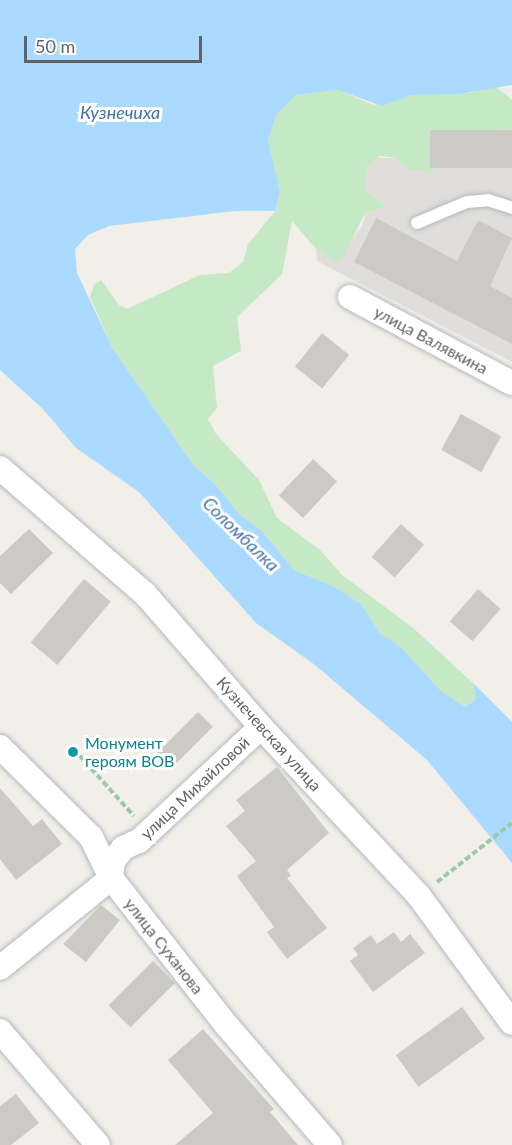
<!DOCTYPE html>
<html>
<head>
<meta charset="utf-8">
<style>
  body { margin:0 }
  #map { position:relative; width:512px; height:1145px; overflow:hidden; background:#f1efe8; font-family:Lato,sans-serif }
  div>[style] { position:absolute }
  .industrial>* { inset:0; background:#e0deda }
  .green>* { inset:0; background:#c5e8c5 }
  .water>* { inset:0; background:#aadaff }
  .building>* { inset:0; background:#cccac5; transform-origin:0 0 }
  .path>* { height:4px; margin-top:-2px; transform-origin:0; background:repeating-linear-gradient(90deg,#9cc7a9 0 6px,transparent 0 9px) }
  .roads { filter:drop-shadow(0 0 2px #b5b8bc) drop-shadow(0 0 2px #b5b8bc) }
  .service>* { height:12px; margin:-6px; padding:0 6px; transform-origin:6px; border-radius:6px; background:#fff }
  .minor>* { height:24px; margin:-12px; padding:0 12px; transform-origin:12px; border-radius:12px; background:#fff }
  .dots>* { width:16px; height:16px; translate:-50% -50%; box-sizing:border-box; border:3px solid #fff; border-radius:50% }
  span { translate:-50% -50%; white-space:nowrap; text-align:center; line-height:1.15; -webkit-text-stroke:6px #fff; paint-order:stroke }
  .street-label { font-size:16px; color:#5f6368 }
  .culture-label { font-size:16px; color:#0d838f }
  .left { translate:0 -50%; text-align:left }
  .water-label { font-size:18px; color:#4174aa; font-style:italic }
  .scale { position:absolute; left:24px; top:36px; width:178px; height:27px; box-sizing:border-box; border:3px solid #5f6368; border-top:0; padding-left:8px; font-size:18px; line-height:21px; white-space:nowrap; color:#5f6368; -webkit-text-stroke:4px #fff; paint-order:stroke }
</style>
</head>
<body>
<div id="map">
  <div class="industrial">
    <div style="clip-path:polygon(512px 129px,512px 362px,317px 261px,316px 249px,335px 261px,362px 226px,366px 212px,383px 208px,381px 201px,366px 192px,367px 164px,373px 158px,396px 158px,433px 174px,431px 134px)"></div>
  </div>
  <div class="green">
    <div style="clip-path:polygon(495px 86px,512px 100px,512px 129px,431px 134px,433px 175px,419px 169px,412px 171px,396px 158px,380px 156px,367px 164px,366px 192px,381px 201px,384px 208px,366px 212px,342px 258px,335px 261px,316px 249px,292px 221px,282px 274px,237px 317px,241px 351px,213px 366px,217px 408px,208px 419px,216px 434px,259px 480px,277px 518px,320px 550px,342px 575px,412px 627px,473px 683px,476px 699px,463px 707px,440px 690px,402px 648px,380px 633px,361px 604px,333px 586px,294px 570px,262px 531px,239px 514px,216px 485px,194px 466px,113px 349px,90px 297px,94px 285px,101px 280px,119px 305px,127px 309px,200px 275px,229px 273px,243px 262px,248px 244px,275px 211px,280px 191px,268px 140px,277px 114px,296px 95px,338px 90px,374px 105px,411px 95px,470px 93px)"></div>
  </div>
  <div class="water">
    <div style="clip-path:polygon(0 0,512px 0,512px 85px,460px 94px,411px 95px,382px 106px,338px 90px,296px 95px,277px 114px,268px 140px,280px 191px,275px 211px,235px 211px,109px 226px,88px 235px,75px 249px,77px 273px,113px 349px,194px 466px,216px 485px,239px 514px,262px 531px,294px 570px,333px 586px,361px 604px,380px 633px,402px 648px,440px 690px,464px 707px,476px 699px,473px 683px,512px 722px,512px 863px,427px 760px,315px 665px,256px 623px,139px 492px,76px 448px,44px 410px,0 370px)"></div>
  </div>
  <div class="building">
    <div style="left:512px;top:130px;width:38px;height:82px;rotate:90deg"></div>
    <div style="clip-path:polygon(376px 218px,457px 261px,478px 220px,512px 238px,490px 286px,512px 298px,512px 344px,354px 262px)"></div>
    <div style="left:322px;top:333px;width:35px;height:43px;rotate:39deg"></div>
    <div style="left:461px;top:414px;width:46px;height:41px;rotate:29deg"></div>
    <div style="left:313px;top:459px;width:33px;height:50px;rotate:43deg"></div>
    <div style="left:401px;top:524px;width:31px;height:44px;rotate:42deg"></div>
    <div style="clip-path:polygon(29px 529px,53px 553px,11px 594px,0 583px,0 556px)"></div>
    <div style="left:84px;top:579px;width:35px;height:83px;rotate:40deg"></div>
    <div style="left:478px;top:589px;width:30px;height:43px;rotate:41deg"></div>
    <div style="left:198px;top:712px;width:21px;height:59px;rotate:45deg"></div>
    <div style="clip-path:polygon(277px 767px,329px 833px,287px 870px,291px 876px,287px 878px,327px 928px,287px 959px,267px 932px,274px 927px,237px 876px,256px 861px,226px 826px,245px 811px,236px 800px)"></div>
    <div style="clip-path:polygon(0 788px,33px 826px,42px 819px,62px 844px,16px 880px,0 859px)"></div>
    <div style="clip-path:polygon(101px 905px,120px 920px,86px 962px,63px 944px)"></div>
    <div style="clip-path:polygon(394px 932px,401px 942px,410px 934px,425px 953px,373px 992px,350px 961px,358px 955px,353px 948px,371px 935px,377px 944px)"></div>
    <div style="left:153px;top:961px;width:31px;height:63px;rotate:45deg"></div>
    <div style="left:462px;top:1007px;width:39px;height:82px;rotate:54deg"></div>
    <div style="clip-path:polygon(203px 1029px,274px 1109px,270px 1112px,298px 1145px,175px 1145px,213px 1113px,168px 1060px)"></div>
    <div style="clip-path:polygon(16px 1094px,39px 1123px,11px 1145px,0 1145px,0 1106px)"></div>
  </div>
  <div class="path">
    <div style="left:79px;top:755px;width:82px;rotate:48deg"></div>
    <div style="left:437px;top:882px;width:95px;rotate:-38.2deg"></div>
  </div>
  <div class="roads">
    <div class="service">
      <div style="left:417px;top:223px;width:54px;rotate:-22.8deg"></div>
      <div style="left:467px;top:202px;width:21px;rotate:-5deg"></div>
      <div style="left:488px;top:200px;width:25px;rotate:18deg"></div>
    </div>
    <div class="minor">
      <div style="left:350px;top:297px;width:183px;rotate:28deg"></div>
      <div style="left:0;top:468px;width:192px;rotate:41deg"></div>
      <div style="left:145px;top:594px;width:176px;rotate:48.9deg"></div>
      <div style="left:261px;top:727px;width:231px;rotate:46.9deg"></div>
      <div style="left:419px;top:896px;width:157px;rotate:53.8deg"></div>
      <div style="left:0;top:747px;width:128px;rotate:44.7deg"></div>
      <div style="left:91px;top:837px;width:46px;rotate:64deg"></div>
      <div style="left:111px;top:878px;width:189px;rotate:51.9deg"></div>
      <div style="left:228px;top:1027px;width:156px;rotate:49.2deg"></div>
      <div style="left:0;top:968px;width:143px;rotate:-39deg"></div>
      <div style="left:111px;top:878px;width:17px;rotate:-83deg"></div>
      <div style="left:113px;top:861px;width:16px;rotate:-52deg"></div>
      <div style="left:123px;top:848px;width:17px;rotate:-24deg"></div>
      <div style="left:139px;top:841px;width:167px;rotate:-43.1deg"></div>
      <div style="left:0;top:1031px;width:150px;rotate:49.3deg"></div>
    </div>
  </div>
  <div class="dots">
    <div style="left:73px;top:752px;background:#0f9aa8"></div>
  </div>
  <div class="street-label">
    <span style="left:431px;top:340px;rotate:28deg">улица Валявкина</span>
    <span style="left:269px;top:734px;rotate:48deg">Кузнечевская улица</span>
    <span style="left:195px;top:788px;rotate:-43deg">улица Михайловой</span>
    <span style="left:164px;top:946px;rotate:52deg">улица Суханова</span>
  </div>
  <div class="culture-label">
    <span class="left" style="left:85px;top:752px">Монумент<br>героям ВОВ</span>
  </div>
  <div class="water-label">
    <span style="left:120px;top:112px">Кузнечиха</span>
    <span style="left:241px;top:534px;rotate:44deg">Соломбалка</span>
  </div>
  <div class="scale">50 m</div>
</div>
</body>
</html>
